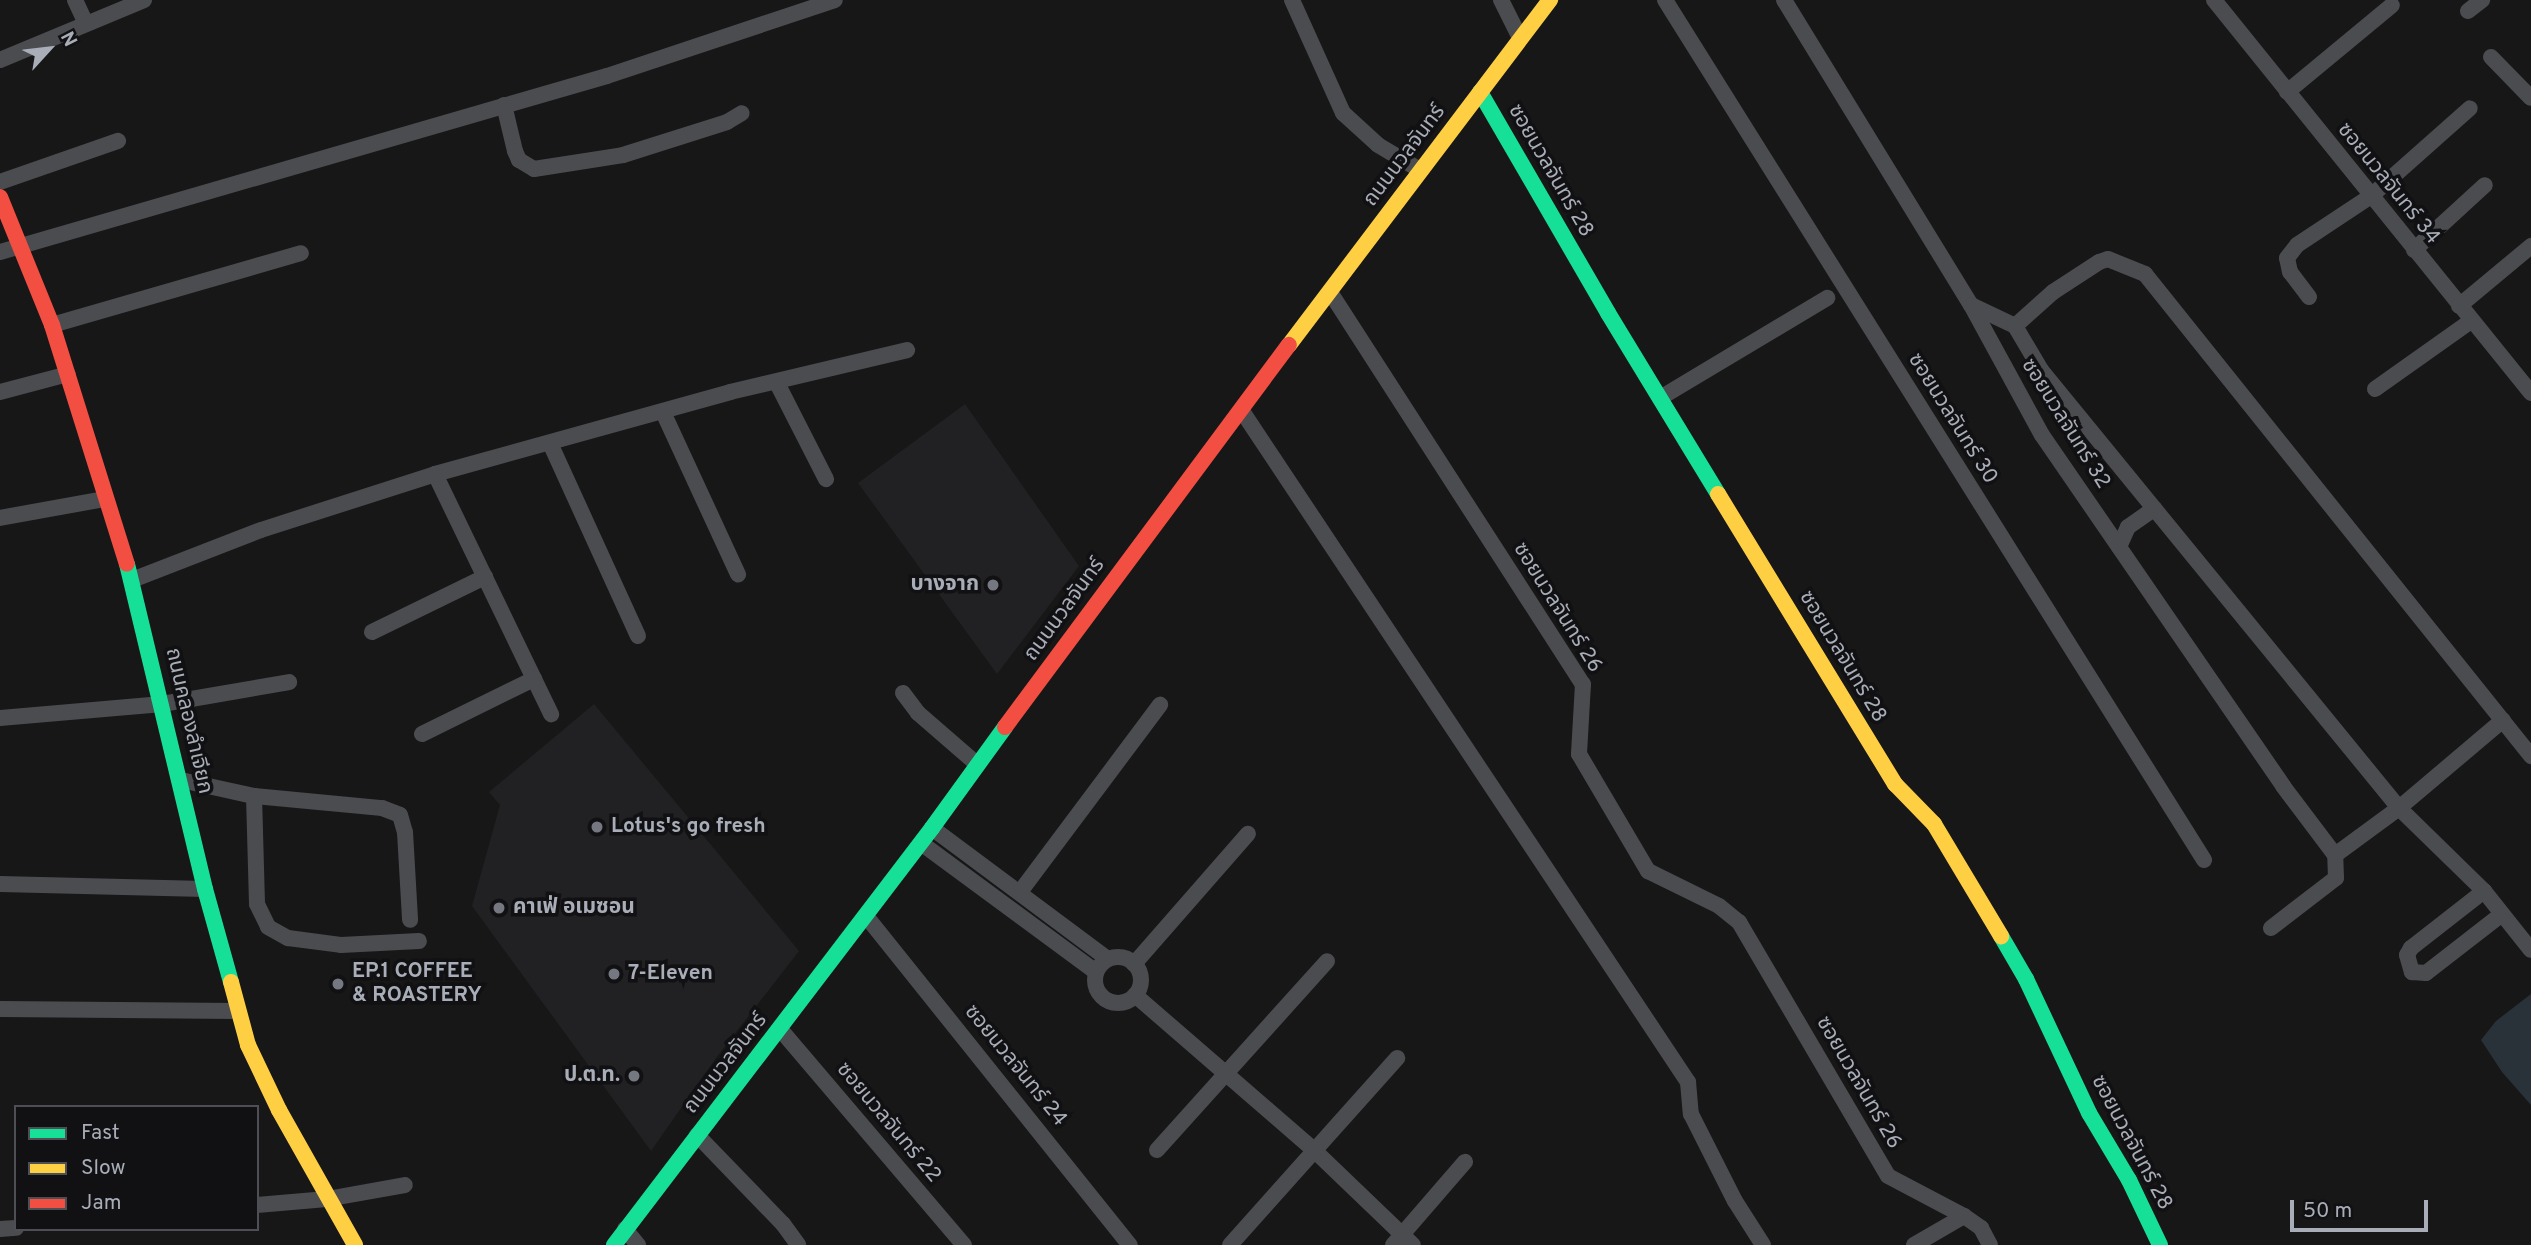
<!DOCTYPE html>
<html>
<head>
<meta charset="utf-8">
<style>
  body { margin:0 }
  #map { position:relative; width:2531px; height:1245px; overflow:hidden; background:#171717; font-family:Overpass,"Noto Sans Thai",sans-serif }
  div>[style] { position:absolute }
  .built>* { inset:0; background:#212123 }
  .water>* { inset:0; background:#2a3239 }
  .street>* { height:16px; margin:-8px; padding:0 8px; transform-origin:8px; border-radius:8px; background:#4b4c50 }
  .street>.ring { margin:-8px; padding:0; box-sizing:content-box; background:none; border:16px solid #4b4c50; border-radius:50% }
  .fast>* { height:16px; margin:-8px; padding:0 8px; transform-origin:8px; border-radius:8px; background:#16e098 }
  .slow>* { height:16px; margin:-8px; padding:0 8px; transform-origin:8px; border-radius:8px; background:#ffcf43 }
  .jam>* { height:16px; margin:-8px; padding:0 8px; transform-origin:8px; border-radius:8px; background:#f24e42 }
  .dots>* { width:19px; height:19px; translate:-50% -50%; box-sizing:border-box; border:4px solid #111113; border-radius:50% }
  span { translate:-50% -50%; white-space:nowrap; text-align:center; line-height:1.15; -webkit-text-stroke:7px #111113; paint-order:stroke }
  .street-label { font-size:21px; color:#a8adb8 }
  .poi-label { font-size:21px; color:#a8adb8; font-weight:700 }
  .right { translate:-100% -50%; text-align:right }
  .left { translate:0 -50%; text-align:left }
  .legend { position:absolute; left:14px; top:1105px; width:245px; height:126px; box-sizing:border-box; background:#111113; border:2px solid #4d4f55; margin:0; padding:9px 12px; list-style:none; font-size:21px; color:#a8adb8 }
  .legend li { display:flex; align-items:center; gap:14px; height:35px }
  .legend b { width:35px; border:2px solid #4d4f55 }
  .north { position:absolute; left:14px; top:14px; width:70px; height:70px; -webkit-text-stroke:5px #111113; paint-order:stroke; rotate:63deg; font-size:19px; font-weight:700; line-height:28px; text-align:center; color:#a8adb8 }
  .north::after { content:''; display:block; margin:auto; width:24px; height:32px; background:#a8adb8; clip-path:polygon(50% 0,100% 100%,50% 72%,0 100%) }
  .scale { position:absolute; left:2290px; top:1200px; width:138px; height:32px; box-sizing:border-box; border:4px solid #a8adb8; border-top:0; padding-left:9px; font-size:21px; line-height:24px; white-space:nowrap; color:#a8adb8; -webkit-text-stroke:5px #111113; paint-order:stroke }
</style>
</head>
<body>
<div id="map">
  <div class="built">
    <div style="clip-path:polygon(965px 404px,1079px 566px,997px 674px,858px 483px)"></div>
    <div style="clip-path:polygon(594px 704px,799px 951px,716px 1058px,651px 1151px,472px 906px,500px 805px,489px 792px)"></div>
  </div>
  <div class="water">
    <div style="clip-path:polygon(2531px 994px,2531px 1105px,2502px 1072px,2481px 1040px,2496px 1021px)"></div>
  </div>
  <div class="street">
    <div style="left:75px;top:0;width:26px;rotate:65deg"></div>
    <div style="left:1292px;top:0;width:124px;rotate:65.7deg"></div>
    <div style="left:1343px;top:113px;width:47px;rotate:42.4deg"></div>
    <div style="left:1378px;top:145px;width:49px;rotate:30.8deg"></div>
    <div style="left:1501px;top:0;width:42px;rotate:63.4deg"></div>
    <div style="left:1665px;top:0;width:1015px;rotate:57.92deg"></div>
    <div style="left:1784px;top:0;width:358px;rotate:58.5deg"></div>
    <div style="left:1971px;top:305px;width:148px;rotate:61.4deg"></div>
    <div style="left:2042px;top:435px;width:426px;rotate:55.5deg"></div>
    <div style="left:2283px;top:786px;width:86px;rotate:53deg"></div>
    <div style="left:2214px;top:0;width:505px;rotate:51.11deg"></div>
    <div style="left:2468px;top:11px;width:18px;rotate:-38deg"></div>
    <div style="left:2491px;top:57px;width:57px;rotate:45.7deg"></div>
    <div style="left:0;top:60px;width:156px;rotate:-22.6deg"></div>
    <div style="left:2287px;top:92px;width:136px;rotate:-39.6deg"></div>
    <div style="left:504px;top:105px;width:47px;rotate:76.6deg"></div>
    <div style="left:515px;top:151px;width:10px;rotate:66deg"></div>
    <div style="left:519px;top:160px;width:17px;rotate:31deg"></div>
    <div style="left:534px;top:169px;width:90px;rotate:-8.9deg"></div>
    <div style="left:623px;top:155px;width:109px;rotate:-17.6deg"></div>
    <div style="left:727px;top:122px;width:17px;rotate:-31deg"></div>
    <div style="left:0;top:182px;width:125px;rotate:-19.2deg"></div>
    <div style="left:2414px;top:250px;width:96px;rotate:-42.5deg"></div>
    <div style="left:0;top:252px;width:632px;rotate:-16.17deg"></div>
    <div style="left:607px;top:76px;width:240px;rotate:-18.4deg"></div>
    <div style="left:1330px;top:292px;width:467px;rotate:57.2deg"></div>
    <div style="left:1583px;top:684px;width:70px;rotate:93.3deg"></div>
    <div style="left:1579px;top:754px;width:136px;rotate:59.5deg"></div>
    <div style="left:1648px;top:871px;width:79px;rotate:26.2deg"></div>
    <div style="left:1719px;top:906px;width:26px;rotate:39deg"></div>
    <div style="left:1739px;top:922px;width:294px;rotate:59.6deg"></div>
    <div style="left:1888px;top:1176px;width:86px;rotate:27.8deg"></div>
    <div style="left:1964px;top:1216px;width:21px;rotate:35deg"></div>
    <div style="left:1981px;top:1228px;width:19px;rotate:62deg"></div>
    <div style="left:2309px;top:297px;width:31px;rotate:-127deg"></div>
    <div style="left:2290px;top:272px;width:14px;rotate:-102deg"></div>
    <div style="left:2287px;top:258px;width:16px;rotate:-52deg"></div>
    <div style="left:2297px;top:245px;width:89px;rotate:-33.5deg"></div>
    <div style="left:2371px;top:196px;width:132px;rotate:-41.6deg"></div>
    <div style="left:1971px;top:305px;width:49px;rotate:25.5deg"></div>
    <div style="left:2015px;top:326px;width:51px;rotate:-41.8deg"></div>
    <div style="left:2053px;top:292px;width:55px;rotate:-33.1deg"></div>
    <div style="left:2099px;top:262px;width:9px;rotate:-18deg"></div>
    <div style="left:2108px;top:259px;width:40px;rotate:22deg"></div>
    <div style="left:2145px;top:274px;width:618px;rotate:51.31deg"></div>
    <div style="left:2459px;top:306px;width:94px;rotate:-39.8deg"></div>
    <div style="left:52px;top:325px;width:259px;rotate:-16.1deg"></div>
    <div style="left:2015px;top:326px;width:51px;rotate:59.4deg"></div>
    <div style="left:2041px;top:370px;width:566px;rotate:50.74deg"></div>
    <div style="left:2399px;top:808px;width:119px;rotate:44.3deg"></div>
    <div style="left:2484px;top:891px;width:75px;rotate:51.5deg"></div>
    <div style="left:777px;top:383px;width:108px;rotate:63deg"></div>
    <div style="left:2375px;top:389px;width:118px;rotate:-35.3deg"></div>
    <div style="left:0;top:392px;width:70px;rotate:-14.8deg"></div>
    <div style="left:1660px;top:398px;width:195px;rotate:-30.9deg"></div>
    <div style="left:1242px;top:411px;width:806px;rotate:56.39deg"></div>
    <div style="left:1688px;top:1082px;width:32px;rotate:85deg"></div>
    <div style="left:1691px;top:1114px;width:97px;rotate:63.2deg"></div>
    <div style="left:1735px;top:1201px;width:52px;rotate:57.5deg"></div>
    <div style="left:663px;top:412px;width:179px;rotate:65.2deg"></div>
    <div style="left:550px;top:443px;width:212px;rotate:65.5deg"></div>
    <div style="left:435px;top:474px;width:267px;rotate:64.2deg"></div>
    <div style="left:0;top:518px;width:107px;rotate:-10.3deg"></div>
    <div style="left:2119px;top:547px;width:22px;rotate:-66deg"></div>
    <div style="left:2128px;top:527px;width:32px;rotate:-35deg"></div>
    <div style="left:132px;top:580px;width:138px;rotate:-21.2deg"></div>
    <div style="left:261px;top:530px;width:183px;rotate:-17.8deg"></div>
    <div style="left:435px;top:474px;width:306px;rotate:-15.5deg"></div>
    <div style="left:730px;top:392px;width:182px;rotate:-13.3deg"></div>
    <div style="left:372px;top:632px;width:126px;rotate:-26deg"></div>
    <div style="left:903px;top:693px;width:25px;rotate:53deg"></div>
    <div style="left:918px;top:713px;width:79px;rotate:40.9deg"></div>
    <div style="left:0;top:718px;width:163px;rotate:-4.9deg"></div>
    <div style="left:162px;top:704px;width:129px;rotate:-9.8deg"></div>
    <div style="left:422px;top:734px;width:125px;rotate:-26.2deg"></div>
    <div style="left:181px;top:780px;width:75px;rotate:12.4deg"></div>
    <div style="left:254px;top:796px;width:108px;rotate:88.4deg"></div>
    <div style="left:257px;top:904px;width:25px;rotate:64deg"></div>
    <div style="left:268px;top:927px;width:23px;rotate:29deg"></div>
    <div style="left:288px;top:938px;width:53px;rotate:7.5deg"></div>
    <div style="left:341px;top:945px;width:78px;rotate:-2.9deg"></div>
    <div style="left:254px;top:796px;width:129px;rotate:5.4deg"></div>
    <div style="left:382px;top:808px;width:19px;rotate:21deg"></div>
    <div style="left:400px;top:815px;width:18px;rotate:74deg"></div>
    <div style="left:405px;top:832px;width:88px;rotate:86.7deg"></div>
    <div style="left:932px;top:828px;width:219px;rotate:36.7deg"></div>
    <div style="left:921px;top:843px;width:217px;rotate:36.4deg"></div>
    <div style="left:0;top:884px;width:205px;rotate:1.4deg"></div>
    <div style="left:2484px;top:891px;width:93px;rotate:142deg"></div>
    <div style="left:2411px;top:948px;width:8px;rotate:120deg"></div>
    <div style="left:2407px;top:955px;width:18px;rotate:74deg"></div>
    <div style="left:2412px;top:972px;width:14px;rotate:4deg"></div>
    <div style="left:2426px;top:973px;width:96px;rotate:-37.8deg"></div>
    <div style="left:1020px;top:892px;width:234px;rotate:-53.2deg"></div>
    <div style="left:866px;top:916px;width:422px;rotate:51.3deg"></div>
    <div style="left:2271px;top:928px;width:82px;rotate:-37.6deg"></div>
    <div style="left:2336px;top:878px;width:23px;rotate:-92deg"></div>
    <div style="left:2335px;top:855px;width:79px;rotate:-36.3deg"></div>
    <div style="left:2399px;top:808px;width:136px;rotate:-40.2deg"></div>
    <div class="ring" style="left:1095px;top:957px;width:30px;height:30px"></div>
    <div style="left:1134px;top:964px;width:173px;rotate:-48.8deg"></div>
    <div style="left:1135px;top:995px;width:240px;rotate:40.9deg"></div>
    <div style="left:1316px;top:1152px;width:134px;rotate:43.8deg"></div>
    <div style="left:0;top:1009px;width:237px;rotate:0.5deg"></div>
    <div style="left:780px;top:1029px;width:284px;rotate:49.6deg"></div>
    <div style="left:697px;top:1135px;width:124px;rotate:46deg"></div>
    <div style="left:783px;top:1224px;width:26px;rotate:54deg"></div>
    <div style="left:1157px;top:1150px;width:254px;rotate:-48deg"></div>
    <div style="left:257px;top:1205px;width:70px;rotate:-4.9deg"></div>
    <div style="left:327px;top:1199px;width:79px;rotate:-10.2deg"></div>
    <div style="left:0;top:1229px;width:16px;rotate:-4deg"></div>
    <div style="left:625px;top:1229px;width:21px;rotate:51deg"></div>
    <div style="left:1230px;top:1245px;width:251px;rotate:-48.2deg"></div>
    <div style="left:1393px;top:1245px;width:110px;rotate:-49.1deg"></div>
    <div style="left:1914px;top:1245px;width:58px;rotate:-30.1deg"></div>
  </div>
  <div class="fast">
    <div style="left:1480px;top:92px;width:255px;rotate:59.9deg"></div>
    <div style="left:1608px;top:313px;width:212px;rotate:58.7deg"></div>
    <div style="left:127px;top:564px;width:334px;rotate:76.5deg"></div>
    <div style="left:205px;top:889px;width:97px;rotate:74.4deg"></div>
    <div style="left:2001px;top:936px;width:50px;rotate:59.8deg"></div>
    <div style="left:2026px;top:979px;width:148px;rotate:64.8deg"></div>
    <div style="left:2089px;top:1113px;width:78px;rotate:59.2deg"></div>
    <div style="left:2129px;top:1180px;width:72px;rotate:64.5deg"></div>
    <div style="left:614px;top:1245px;width:524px;rotate:-52.67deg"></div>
    <div style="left:932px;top:828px;width:125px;rotate:-54.1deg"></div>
  </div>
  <div class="slow">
    <div style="left:1289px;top:345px;width:433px;rotate:-52.9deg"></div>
    <div style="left:1718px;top:494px;width:340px;rotate:58.6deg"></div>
    <div style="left:1895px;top:784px;width:56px;rotate:45.7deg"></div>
    <div style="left:1934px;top:824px;width:131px;rotate:59.1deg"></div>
    <div style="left:231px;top:982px;width:65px;rotate:74.9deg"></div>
    <div style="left:248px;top:1045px;width:72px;rotate:64.5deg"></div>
    <div style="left:279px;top:1110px;width:155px;rotate:60.6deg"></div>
  </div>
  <div class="jam">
    <div style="left:0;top:197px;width:138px;rotate:67.9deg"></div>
    <div style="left:52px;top:325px;width:250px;rotate:72.6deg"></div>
    <div style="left:1005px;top:727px;width:476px;rotate:-53.4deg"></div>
  </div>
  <div class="dots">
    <div style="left:993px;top:585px;background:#757880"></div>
    <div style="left:597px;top:827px;background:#757880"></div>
    <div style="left:499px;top:908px;background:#757880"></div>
    <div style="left:614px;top:974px;background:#757880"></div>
    <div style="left:338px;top:984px;background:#757880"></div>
    <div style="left:634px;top:1076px;background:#757880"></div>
  </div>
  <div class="street-label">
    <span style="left:1405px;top:156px;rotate:-53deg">ถนนนวลจันทร์</span>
    <span style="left:1550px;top:171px;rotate:60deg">ซอยนวลจันทร์ 28</span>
    <span style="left:2388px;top:184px;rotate:51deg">ซอยนวลจันทร์ 34</span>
    <span style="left:1952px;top:419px;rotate:58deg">ซอยนวลจันทร์ 30</span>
    <span style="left:2065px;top:424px;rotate:58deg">ซอยนวลจันทร์ 32</span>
    <span style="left:1557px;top:608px;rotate:58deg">ซอยนวลจันทร์ 26</span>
    <span style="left:1065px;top:610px;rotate:-54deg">ถนนนวลจันทร์</span>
    <span style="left:1842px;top:657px;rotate:59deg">ซอยนวลจันทร์ 28</span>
    <span style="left:188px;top:721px;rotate:77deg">ถนนคลองลำเจียก</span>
    <span style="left:726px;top:1064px;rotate:-52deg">ถนนนวลจันทร์</span>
    <span style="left:1015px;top:1066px;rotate:51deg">ซอยนวลจันทร์ 24</span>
    <span style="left:1858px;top:1083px;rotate:60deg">ซอยนวลจันทร์ 26</span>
    <span style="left:888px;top:1123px;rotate:50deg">ซอยนวลจันทร์ 22</span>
    <span style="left:2131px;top:1143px;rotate:62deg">ซอยนวลจันทร์ 28</span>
  </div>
  <div class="poi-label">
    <span class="right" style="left:979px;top:585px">บางจาก</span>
    <span class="left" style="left:611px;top:827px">Lotus's go fresh</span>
    <span class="left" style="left:513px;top:908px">คาเฟ่ อเมซอน</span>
    <span class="left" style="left:352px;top:984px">EP.1 COFFEE<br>&amp; ROASTERY</span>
    <span class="left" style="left:628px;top:974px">7-Eleven</span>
    <span class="right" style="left:620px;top:1076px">ป.ต.ท.</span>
  </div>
  <ul class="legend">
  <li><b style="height:9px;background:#16e098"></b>Fast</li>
  <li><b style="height:9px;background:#ffcf43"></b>Slow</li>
  <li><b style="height:9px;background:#f24e42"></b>Jam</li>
  </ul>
  <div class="north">N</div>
  <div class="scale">50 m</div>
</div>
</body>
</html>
